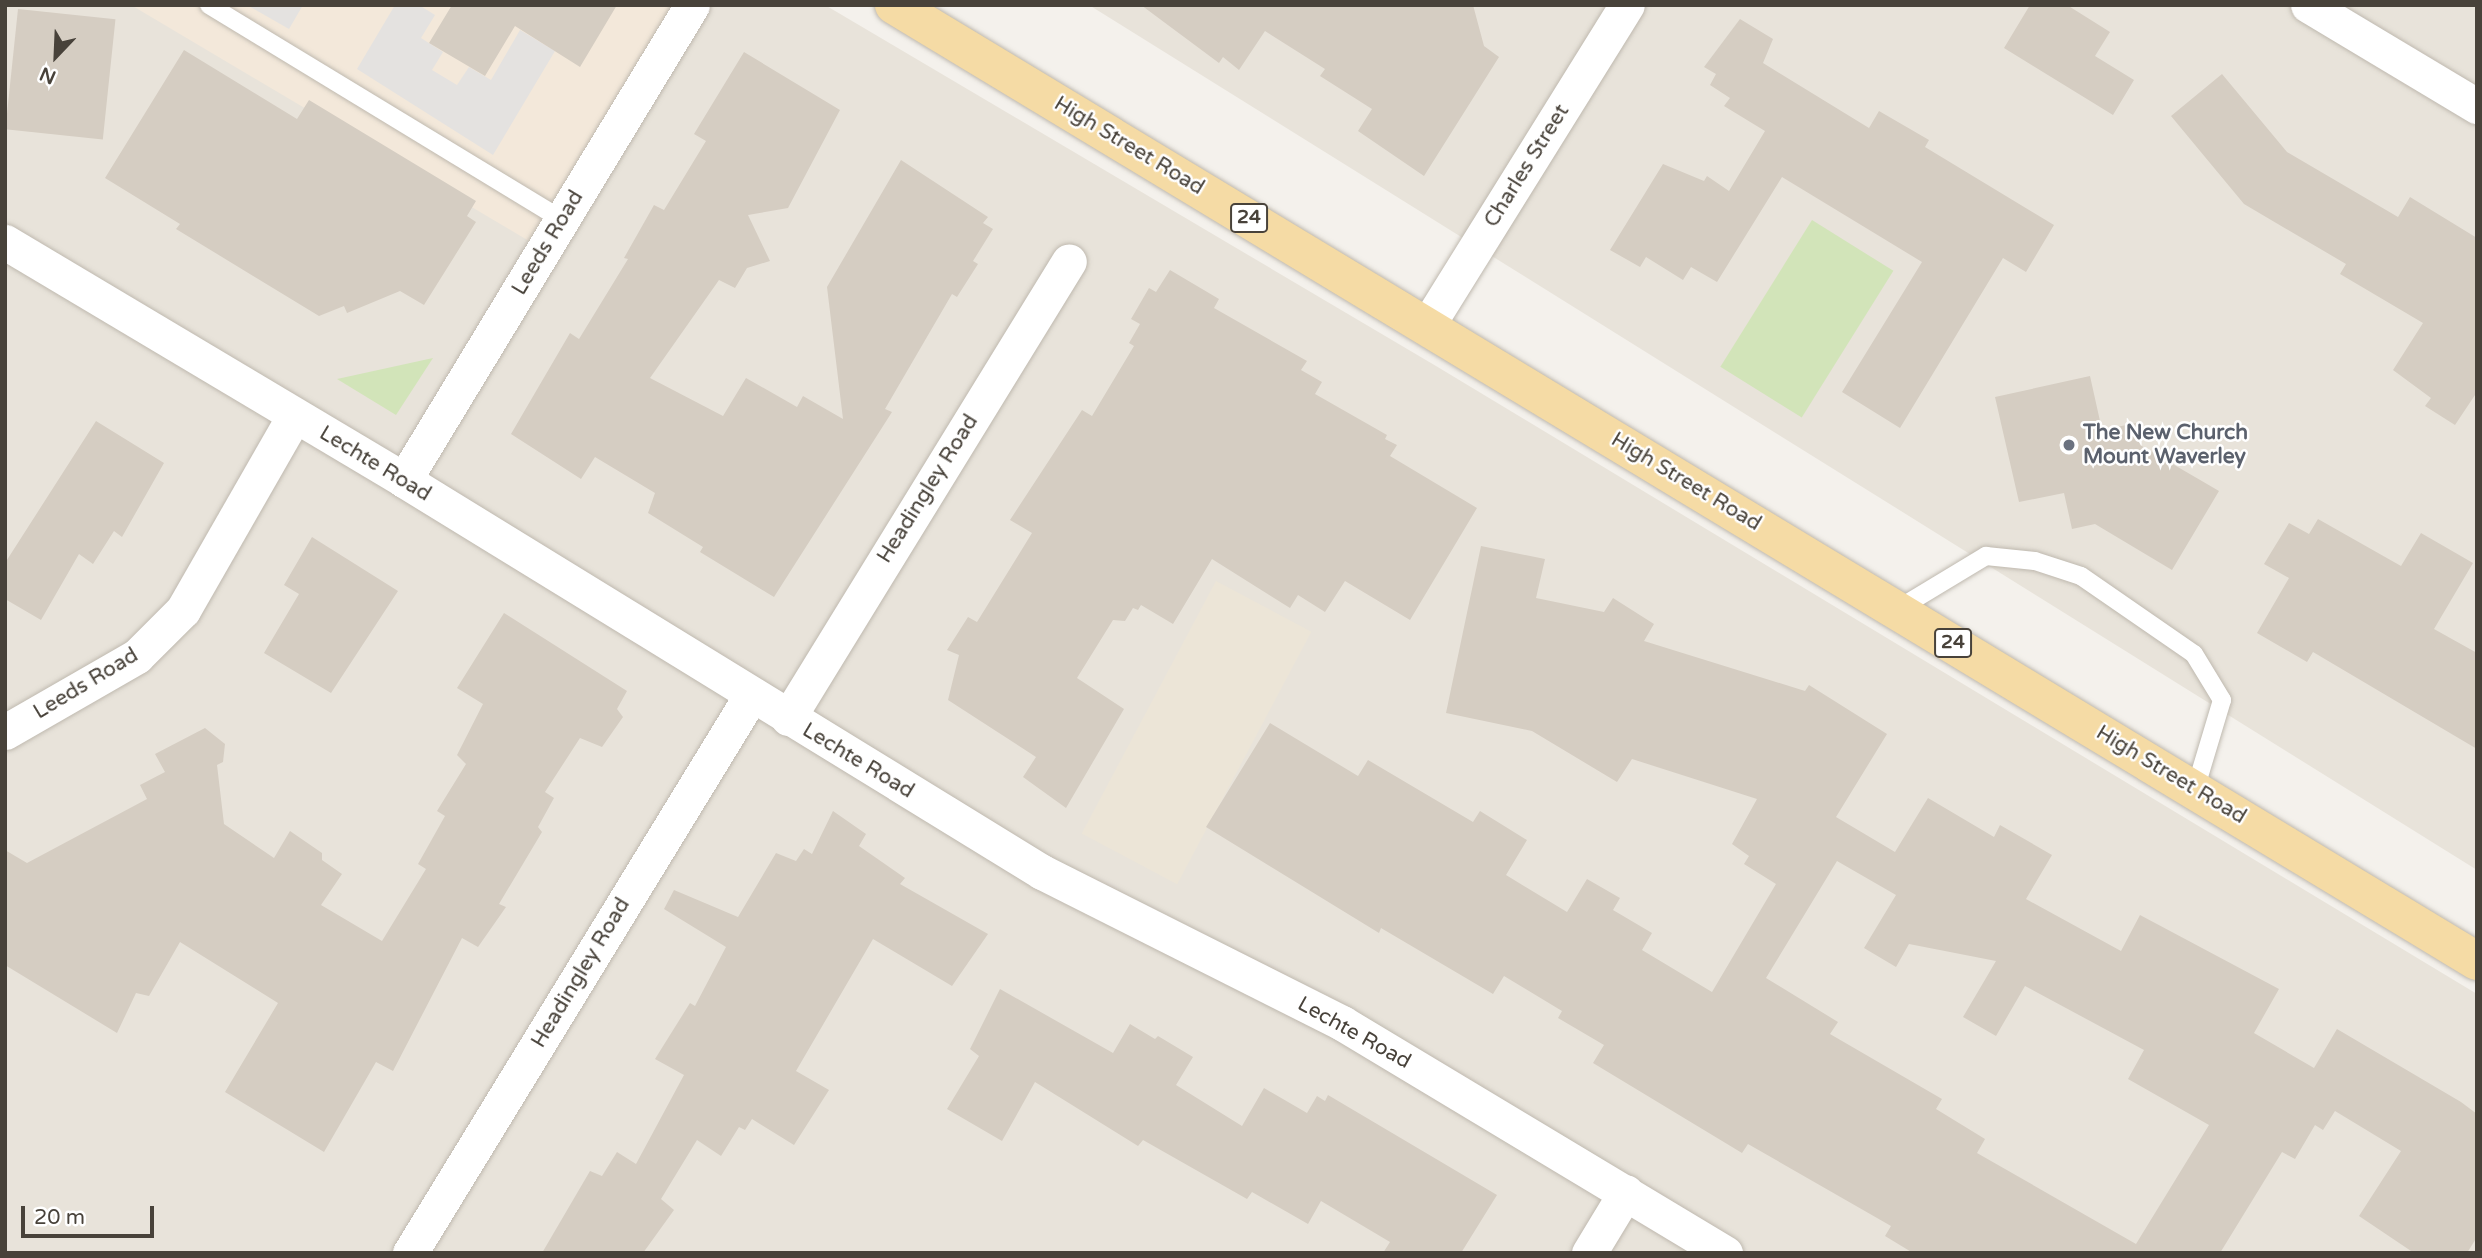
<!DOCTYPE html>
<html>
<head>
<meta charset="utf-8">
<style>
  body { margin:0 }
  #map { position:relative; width:2482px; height:1258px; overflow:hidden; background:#f4f1ec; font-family:"Varela Round",sans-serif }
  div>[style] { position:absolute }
  .residential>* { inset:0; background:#e8e3da }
  .commercial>* { inset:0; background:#f3e8da }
  .education>* { inset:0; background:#ece5d7; transform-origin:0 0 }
  .green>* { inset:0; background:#d2e4b9; transform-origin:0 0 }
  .parking>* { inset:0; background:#e4e2e0 }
  .building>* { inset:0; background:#d5cdc2; transform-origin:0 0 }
  .roads { filter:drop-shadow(0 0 2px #bfb9af) drop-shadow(0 0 2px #bfb9af) }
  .lane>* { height:18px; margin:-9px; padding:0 9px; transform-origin:9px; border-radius:9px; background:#fff }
  .street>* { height:35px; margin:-17.5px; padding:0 17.5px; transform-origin:17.5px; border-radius:17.5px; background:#fff }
  .primary>* { height:38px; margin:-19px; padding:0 19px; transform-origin:19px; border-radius:19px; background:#f5dba5 }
  .dots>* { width:19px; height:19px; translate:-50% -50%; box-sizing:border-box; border:4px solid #fff; border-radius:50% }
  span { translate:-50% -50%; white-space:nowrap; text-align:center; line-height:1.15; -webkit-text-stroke:5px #fff; paint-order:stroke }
  .shield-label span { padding:2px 5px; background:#fff; border:2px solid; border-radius:5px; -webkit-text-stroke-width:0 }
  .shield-label { font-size:19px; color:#48423a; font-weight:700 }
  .street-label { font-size:21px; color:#48423a }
  .worship-label { font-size:21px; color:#5b616d; font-weight:700 }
  .left { translate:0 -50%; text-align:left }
  .frame { position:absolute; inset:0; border:7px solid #48423a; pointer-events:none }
  .north { position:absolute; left:21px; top:21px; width:70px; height:70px; -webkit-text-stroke:5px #fff; paint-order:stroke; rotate:203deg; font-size:19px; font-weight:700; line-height:28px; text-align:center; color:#48423a }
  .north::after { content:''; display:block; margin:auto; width:24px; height:32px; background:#48423a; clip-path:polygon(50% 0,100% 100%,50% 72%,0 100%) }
  .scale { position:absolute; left:21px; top:1206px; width:133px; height:32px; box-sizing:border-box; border:4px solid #48423a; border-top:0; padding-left:9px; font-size:21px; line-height:24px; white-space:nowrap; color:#48423a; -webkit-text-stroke:5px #fff; paint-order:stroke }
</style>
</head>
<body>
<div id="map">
  <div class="residential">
    <div style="clip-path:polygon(5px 5px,825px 5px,1436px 366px,2477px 994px,2477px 1253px,5px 1253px)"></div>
    <div style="clip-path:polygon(1089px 5px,2477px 5px,2477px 870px)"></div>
  </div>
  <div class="commercial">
    <div style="clip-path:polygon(131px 5px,683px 5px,539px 247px)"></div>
  </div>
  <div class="education">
    <div style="left:1216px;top:581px;width:108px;height:286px;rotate:28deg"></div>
  </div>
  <div class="green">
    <div style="left:1812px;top:220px;width:96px;height:173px;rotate:32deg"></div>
    <div style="clip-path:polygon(433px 358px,396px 415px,337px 379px)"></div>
  </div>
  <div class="parking">
    <div style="clip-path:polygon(247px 5px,303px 5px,289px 29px)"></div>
    <div style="clip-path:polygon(395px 5px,419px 5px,435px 15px,421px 38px,443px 52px,432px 70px,457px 85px,469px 67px,491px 80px,520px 30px,555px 51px,493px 155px,357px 69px)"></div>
  </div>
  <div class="building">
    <div style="clip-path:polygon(452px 5px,617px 5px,580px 67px,515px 26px,485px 76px,429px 43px)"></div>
    <div style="clip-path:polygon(1141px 5px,1473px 5px,1484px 46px,1499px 57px,1424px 176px,1358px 131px,1372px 109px,1320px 76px,1325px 69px,1265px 31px,1239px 70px,1223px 57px,1219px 63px)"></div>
    <div style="clip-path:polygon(2030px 5px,2067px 5px,2110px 32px,2095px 56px,2134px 80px,2113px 115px,2004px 48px)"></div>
    <div style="left:18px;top:9px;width:98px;height:121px;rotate:6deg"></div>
    <div style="clip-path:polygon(1740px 19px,1773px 39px,1763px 63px,1869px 128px,1879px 111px,1929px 140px,1925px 147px,2054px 225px,2026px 272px,2003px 258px,1900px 428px,1842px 392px,1922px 262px,1782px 177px,1717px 282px,1691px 267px,1683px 280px,1646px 257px,1640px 267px,1610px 250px,1663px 164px,1704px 181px,1707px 176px,1729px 191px,1765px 131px,1724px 106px,1730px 98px,1710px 85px,1716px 74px,1704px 67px)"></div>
    <div style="clip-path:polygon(184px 50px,297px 119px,309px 100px,476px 201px,467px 216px,476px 222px,424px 305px,400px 291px,347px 313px,344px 306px,319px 316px,176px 229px,180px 224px,105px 178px)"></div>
    <div style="clip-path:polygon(744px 52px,840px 110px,788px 208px,748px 215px,770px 261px,747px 268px,735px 288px,719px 280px,650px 378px,723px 416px,746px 378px,797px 407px,803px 396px,843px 419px,827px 287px,901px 160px,988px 217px,983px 223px,993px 229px,973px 261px,978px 264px,957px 297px,952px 294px,885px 409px,892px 412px,774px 597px,700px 552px,703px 547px,648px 513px,655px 493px,595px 457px,581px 479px,511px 434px,570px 333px,579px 339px,628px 259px,624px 258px,654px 205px,664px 210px,706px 141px,694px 134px)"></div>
    <div style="clip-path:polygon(2222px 74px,2287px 152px,2398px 217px,2410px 197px,2477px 238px,2477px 392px,2455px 425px,2425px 406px,2431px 398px,2393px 370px,2423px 323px,2340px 274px,2346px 264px,2244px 204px,2171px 116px)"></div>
    <div style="clip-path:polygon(1170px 270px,1219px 299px,1214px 308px,1307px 361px,1301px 370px,1322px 382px,1315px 394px,1387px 435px,1385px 439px,1397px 445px,1390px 456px,1477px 508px,1410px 620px,1345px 581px,1325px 612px,1298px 595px,1290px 608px,1212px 559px,1173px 624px,1141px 605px,1138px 610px,1133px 608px,1125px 621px,1113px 620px,1077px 678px,1124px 709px,1066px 808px,1023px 777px,1036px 757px,948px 700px,959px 655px,947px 650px,968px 617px,977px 622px,1032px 533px,1010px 520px,1082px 410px,1092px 416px,1134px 346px,1129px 343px,1140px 324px,1131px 319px,1149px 288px,1156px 292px)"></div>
    <div style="clip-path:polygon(2090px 376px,2102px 430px,2136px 423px,2140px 445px,2219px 491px,2172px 570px,2095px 524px,2072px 529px,2064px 493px,2019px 502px,1995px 397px)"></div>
    <div style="clip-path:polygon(96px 421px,164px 463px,122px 537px,114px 531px,93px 564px,79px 554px,41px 620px,5px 599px,5px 563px)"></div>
    <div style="clip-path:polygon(2318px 519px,2401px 566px,2421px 533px,2473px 563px,2434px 629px,2477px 653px,2477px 749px,2313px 652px,2307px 662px,2257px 633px,2289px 578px,2264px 564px,2289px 523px,2309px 534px)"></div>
    <div style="clip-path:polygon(312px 537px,398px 591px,331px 693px,264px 653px,299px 594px,284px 585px)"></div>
    <div style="clip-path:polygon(evenodd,1481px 546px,1545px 559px,1536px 598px,1604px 612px,1613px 598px,1654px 624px,1644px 641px,1805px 691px,1809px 685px,1887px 734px,1836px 817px,1895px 852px,1928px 798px,1994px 837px,2000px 825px,2052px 855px,2026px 899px,2121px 951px,2140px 915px,2279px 989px,2254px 1033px,2314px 1068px,2337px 1029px,2461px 1102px,2477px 1114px,2477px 1237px,2467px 1253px,2414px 1253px,2359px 1216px,2401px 1151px,2335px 1111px,2323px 1130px,2315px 1125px,2295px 1159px,2282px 1152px,2220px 1253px,1913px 1253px,1885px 1236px,1891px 1226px,1748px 1144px,1742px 1153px,1593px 1063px,1604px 1045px,1558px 1018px,1562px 1011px,1504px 976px,1493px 994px,1381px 928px,1379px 933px,1206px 827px,1270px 723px,1358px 776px,1368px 760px,1473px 822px,1480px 811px,1527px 840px,1506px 875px,1567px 912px,1587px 879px,1620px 898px,1613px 910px,1652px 933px,1642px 950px,1712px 992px,1776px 884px,1744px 864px,1749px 856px,1732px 844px,1757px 799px,1632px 759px,1617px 782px,1532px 731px,1446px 713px,1481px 546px,1837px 861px,1896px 895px,1864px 948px,1896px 967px,1909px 944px,1996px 961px,1963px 1017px,1996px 1036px,2025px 986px,2144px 1050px,2128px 1079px,2209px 1125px,2136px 1244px,1977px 1153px,1985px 1139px,1936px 1109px,1942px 1099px,1830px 1034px,1838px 1022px,1766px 978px,1837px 861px)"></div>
    <div style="clip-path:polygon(504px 613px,627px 691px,617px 709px,623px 717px,602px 747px,580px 738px,545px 792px,554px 798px,538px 827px,542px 832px,499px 904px,506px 907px,478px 947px,462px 938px,393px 1071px,376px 1062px,324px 1152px,225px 1092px,278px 1003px,180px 942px,149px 996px,136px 993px,117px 1033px,5px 965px,5px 850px,27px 863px,147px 799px,140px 785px,165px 772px,155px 754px,205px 728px,225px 744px,223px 762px,217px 765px,224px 824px,274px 858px,290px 831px,322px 853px,322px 860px,342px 874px,321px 905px,382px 941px,426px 869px,418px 864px,445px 816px,437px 811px,466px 764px,457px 755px,483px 704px,457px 688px)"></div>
    <div style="clip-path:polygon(833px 811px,866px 834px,859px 846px,905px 878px,900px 884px,988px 934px,952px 986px,873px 939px,796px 1071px,829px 1090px,794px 1145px,752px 1119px,745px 1130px,739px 1127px,721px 1156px,697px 1140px,661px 1199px,674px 1210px,643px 1253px,542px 1253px,590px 1171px,602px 1176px,617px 1152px,636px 1164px,684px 1075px,655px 1059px,690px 1003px,695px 1006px,726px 947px,664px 909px,674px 890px,738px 917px,776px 853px,796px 861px,804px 849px,812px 854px)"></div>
    <div style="clip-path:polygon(1000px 989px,1113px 1053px,1130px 1024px,1155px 1039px,1158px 1036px,1193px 1057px,1176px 1085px,1242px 1126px,1264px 1088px,1307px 1113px,1317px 1096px,1325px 1101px,1328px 1095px,1497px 1195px,1461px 1253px,1383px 1253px,1390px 1242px,1321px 1201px,1308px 1224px,1252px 1192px,1247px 1199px,1143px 1140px,1138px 1146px,1035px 1082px,1002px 1141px,947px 1109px,979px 1056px,970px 1049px)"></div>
  </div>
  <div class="roads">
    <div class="lane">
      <div style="left:209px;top:5px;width:413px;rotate:31.3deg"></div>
      <div style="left:1898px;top:609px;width:103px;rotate:-31.1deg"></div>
      <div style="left:1986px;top:556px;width:49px;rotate:5.8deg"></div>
      <div style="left:2035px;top:561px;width:48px;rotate:18.1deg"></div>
      <div style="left:2081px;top:576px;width:137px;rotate:34.6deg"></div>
      <div style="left:2194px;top:654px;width:54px;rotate:58.7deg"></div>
      <div style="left:2222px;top:700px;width:94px;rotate:106.7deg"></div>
    </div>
    <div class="street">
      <div style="left:2308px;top:5px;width:197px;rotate:30.9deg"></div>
      <div style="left:5px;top:242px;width:465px;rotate:30.8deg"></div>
      <div style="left:404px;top:480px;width:749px;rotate:31.57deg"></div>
      <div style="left:1042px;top:872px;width:336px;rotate:26.7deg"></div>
      <div style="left:1342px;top:1023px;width:447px;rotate:31deg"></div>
      <div style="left:1427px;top:326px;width:378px;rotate:-58.1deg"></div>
      <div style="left:404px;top:480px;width:555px;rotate:-58.77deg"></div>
      <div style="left:788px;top:718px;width:536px;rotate:-58.41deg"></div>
      <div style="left:5px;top:732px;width:152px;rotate:-29.9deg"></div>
      <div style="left:137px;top:656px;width:65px;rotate:-45deg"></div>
      <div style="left:183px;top:610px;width:224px;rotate:-60.2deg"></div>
      <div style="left:410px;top:1253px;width:655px;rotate:-58.54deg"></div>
      <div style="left:1589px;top:1253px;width:71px;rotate:-58.8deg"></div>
    </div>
    <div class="primary">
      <div style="left:894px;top:5px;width:1849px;rotate:31.13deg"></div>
    </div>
  </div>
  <div class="dots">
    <div style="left:2069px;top:445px;background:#6b7280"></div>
  </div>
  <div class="shield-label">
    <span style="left:1249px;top:218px">24</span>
    <span style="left:1953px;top:643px">24</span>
  </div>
  <div class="street-label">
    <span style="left:1129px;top:146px;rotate:31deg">High Street Road</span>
    <span style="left:1527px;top:166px;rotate:-58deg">Charles Street</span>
    <span style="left:548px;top:243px;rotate:-59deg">Leeds Road</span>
    <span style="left:375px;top:464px;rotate:31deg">Lechte Road</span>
    <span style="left:1686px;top:482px;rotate:31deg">High Street Road</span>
    <span style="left:928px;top:489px;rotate:-58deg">Headingley Road</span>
    <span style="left:86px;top:684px;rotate:-31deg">Leeds Road</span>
    <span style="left:858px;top:761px;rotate:31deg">Lechte Road</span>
    <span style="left:2171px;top:775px;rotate:31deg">High Street Road</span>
    <span style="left:581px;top:973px;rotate:-59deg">Headingley Road</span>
    <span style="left:1354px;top:1033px;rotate:29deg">Lechte Road</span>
  </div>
  <div class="worship-label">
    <span class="left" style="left:2083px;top:445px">The New Church<br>Mount Waverley</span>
  </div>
  <div class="frame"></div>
  <div class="north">N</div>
  <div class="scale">20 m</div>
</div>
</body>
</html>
